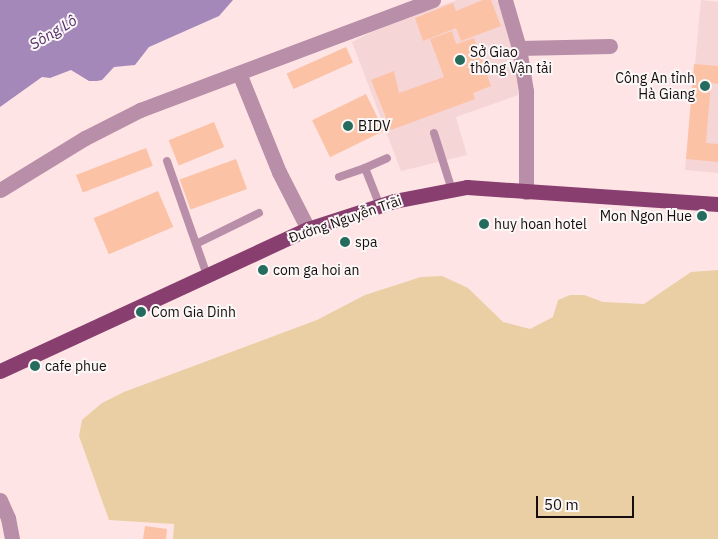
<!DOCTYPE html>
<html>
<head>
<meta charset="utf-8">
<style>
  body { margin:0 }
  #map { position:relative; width:718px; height:539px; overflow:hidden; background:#fee4e5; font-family:"IBM Plex Sans",sans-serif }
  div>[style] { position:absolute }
  .built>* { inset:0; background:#f6d5d6 }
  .green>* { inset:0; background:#e9cfa3 }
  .water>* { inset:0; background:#a388b9 }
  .building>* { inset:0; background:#fcc2a5; transform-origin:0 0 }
  .lane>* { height:8px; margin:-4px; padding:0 4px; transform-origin:4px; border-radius:4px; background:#b98ea8 }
  .street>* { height:15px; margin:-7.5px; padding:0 7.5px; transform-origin:7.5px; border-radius:7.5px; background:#b98ea8 }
  .primary>* { height:15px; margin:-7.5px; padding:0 7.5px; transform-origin:7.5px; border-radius:7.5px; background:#883f6f }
  .dots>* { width:14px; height:14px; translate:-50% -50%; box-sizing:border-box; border:2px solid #fcf7f7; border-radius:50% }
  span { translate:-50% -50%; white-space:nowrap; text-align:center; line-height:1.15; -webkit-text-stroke:4px #fcf7f7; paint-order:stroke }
  .poi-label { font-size:14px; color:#150d0e }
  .left { translate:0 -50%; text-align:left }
  .right { translate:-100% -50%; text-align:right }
  .street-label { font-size:14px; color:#150d0e }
  .water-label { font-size:15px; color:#522d6b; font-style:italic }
  .scale { position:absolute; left:536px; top:496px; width:98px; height:22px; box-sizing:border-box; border:2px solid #150d0e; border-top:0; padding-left:6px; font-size:15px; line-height:18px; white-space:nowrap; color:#150d0e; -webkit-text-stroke:4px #fcf7f7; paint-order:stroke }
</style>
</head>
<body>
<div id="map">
  <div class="built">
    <div style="clip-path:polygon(457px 0,497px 0,515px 50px,521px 94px,456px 117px,467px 155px,401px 171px,352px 42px,386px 25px)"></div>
    <div style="clip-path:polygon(701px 0,718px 2px,718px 173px,685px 170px)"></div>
  </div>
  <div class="green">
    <div style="clip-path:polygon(718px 270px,718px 539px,173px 539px,174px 524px,109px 520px,79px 436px,82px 420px,102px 403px,124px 392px,317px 320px,365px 295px,421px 277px,442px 276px,468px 288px,503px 322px,530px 329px,553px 317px,558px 300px,570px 295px,584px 295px,603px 302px,644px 304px,691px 272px)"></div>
  </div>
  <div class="water">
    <div style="clip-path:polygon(0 0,233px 0,219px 16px,149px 47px,135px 65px,114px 67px,102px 80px,97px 81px,89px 81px,71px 70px,50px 78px,42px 77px,0 107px)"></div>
  </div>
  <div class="building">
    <div style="clip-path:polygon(483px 0,491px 0,501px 26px,461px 41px,456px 28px,423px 41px,415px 18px,453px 3px,456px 11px)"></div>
    <div style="clip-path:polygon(452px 31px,456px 44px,474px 38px,491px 86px,473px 93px,475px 99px,391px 130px,371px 80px,394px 71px,399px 93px,444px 77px,430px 39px)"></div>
    <div style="left:346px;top:47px;width:17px;height:65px;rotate:66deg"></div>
    <div style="clip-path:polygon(694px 64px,718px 66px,718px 84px,711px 83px,706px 143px,718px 144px,718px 162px,686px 159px)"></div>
    <div style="left:366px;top:94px;width:41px;height:60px;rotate:64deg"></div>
    <div style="left:214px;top:122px;width:27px;height:49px;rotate:68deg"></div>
    <div style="left:146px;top:148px;width:19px;height:75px;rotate:69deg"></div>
    <div style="left:236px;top:159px;width:32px;height:60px;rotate:70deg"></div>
    <div style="left:158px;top:191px;width:39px;height:70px;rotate:67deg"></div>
    <div style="clip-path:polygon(145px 526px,167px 529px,166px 539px,143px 539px)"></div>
  </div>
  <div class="lane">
    <div style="left:434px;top:133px;width:60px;rotate:72.5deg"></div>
    <div style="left:167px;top:161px;width:121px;rotate:70.7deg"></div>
    <div style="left:365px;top:168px;width:24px;rotate:-24deg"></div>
    <div style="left:339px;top:177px;width:28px;rotate:-19deg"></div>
    <div style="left:365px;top:168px;width:41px;rotate:68.5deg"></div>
    <div style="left:198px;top:243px;width:68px;rotate:-26.2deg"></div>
  </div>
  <div class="street">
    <div style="left:505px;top:0;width:50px;rotate:73.7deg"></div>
    <div style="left:239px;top:73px;width:107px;rotate:68deg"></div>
    <div style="left:279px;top:172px;width:64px;rotate:63deg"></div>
    <div style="left:0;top:190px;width:100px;rotate:-31.5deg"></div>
    <div style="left:85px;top:138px;width:62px;rotate:-27deg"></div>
    <div style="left:140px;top:110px;width:313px;rotate:-20.6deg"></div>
    <div style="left:526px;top:192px;width:101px;rotate:-90deg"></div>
    <div style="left:526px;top:91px;width:44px;rotate:-99.2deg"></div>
    <div style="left:519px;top:48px;width:91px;rotate:-1.3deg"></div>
    <div style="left:0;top:500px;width:20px;rotate:66deg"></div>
    <div style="left:8px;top:518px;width:21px;rotate:79deg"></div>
  </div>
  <div class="primary">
    <div style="left:0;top:371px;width:339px;rotate:-24.8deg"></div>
    <div style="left:308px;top:229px;width:90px;rotate:-18deg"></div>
    <div style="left:394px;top:201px;width:74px;rotate:-10.9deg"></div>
    <div style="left:467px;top:187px;width:252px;rotate:3.9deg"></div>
  </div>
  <div class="dots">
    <div style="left:460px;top:60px;background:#256b5e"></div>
    <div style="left:705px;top:86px;background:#256b5e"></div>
    <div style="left:348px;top:126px;background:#256b5e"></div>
    <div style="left:702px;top:216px;background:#256b5e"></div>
    <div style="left:484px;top:224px;background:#256b5e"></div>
    <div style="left:345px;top:242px;background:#256b5e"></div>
    <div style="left:263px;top:270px;background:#256b5e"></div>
    <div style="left:141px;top:312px;background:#256b5e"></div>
    <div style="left:35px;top:366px;background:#256b5e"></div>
  </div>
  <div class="poi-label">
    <span class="left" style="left:470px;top:60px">Sở Giao<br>thông Vận tải</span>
    <span class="right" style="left:695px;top:86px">Công An tỉnh<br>Hà Giang</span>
    <span class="left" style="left:358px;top:126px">BIDV</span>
    <span class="right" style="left:692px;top:216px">Mon Ngon Hue</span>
    <span class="left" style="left:494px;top:224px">huy hoan hotel</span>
    <span class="left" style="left:355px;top:242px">spa</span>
    <span class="left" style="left:273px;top:270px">com ga hoi an</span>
    <span class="left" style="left:151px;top:312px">Com Gia Dinh</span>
    <span class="left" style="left:45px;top:366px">cafe phue</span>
  </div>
  <div class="street-label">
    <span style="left:345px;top:219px;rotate:-19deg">Đường Nguyễn Trãi</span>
  </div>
  <div class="water-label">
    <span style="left:53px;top:32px;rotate:-31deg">Sông Lô</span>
  </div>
  <div class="scale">50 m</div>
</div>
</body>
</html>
